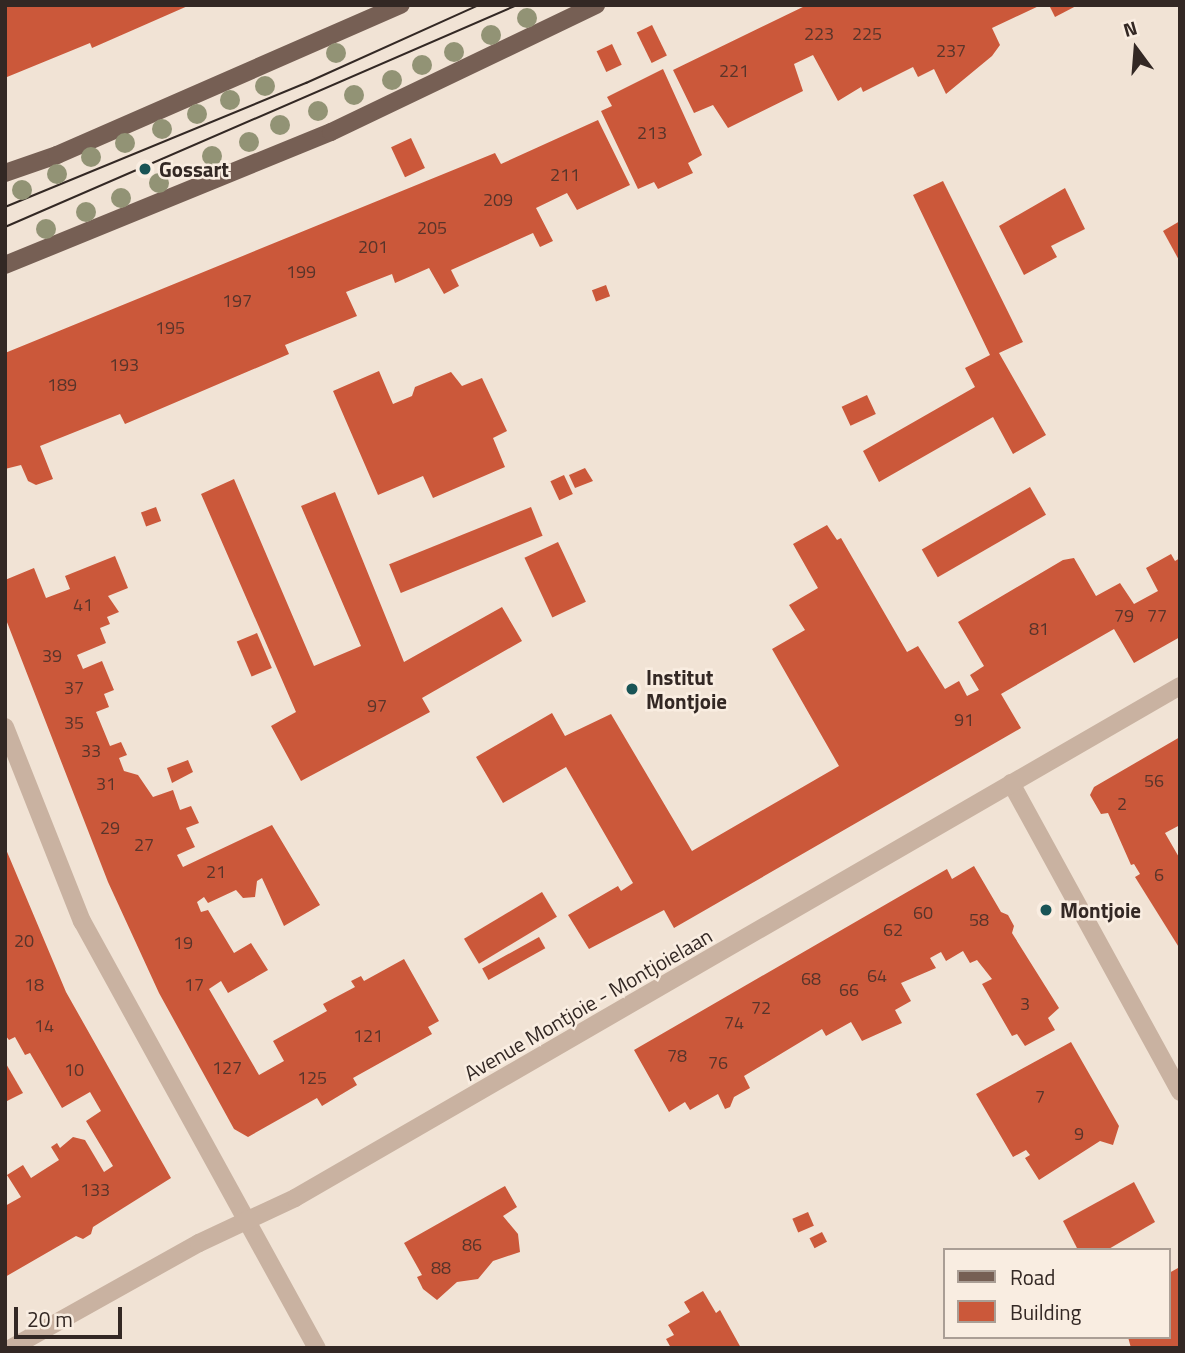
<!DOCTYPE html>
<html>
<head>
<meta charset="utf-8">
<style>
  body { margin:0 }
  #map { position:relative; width:1185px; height:1353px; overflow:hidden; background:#f1e3d5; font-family:"Titillium Web",sans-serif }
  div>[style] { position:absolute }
  .building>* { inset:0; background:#cb583a; transform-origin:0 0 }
  .minor>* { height:18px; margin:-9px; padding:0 9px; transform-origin:9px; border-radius:9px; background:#c9b2a1 }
  .major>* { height:18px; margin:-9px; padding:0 9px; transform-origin:9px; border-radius:9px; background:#765f54 }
  .tram>* { height:2px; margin:-1px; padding:0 1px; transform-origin:1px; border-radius:1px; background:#332824 }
  .trees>* { width:20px; height:20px; margin:-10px; border-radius:50%; background:#929375 }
  .dots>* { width:19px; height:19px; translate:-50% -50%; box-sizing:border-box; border:4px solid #f9ede1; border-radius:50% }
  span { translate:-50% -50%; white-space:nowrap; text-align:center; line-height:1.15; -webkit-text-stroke:5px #f9ede1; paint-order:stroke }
  .number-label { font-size:18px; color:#59342a }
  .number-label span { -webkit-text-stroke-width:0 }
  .poi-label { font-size:21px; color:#332824; font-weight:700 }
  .left { translate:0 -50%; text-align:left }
  .street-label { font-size:21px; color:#332824 }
  .frame { position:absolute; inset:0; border:7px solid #332824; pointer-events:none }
  .legend { position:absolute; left:943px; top:1248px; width:228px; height:91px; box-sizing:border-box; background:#f9ede1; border:2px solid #aa9e95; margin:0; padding:9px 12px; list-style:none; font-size:21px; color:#332824 }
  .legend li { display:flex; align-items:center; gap:14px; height:35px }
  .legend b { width:35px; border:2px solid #aa9e95 }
  .north { position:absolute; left:1101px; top:14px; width:70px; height:70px; -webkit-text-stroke:5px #f9ede1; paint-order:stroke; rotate:344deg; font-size:19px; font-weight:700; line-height:28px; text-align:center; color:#332824 }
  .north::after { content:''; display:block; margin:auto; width:24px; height:32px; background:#332824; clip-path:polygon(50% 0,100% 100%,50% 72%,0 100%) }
  .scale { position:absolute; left:14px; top:1307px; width:108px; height:32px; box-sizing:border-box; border:4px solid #332824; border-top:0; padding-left:9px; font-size:21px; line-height:24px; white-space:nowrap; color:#332824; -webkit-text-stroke:5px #f9ede1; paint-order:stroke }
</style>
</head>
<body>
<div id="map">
  <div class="building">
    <div style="clip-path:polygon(5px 5px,190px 5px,92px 48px,90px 43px,7px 77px,5px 84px)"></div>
    <div style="clip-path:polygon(807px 5px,1041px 5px,992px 28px,1000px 45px,992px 56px,946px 94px,934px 69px,918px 77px,913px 67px,863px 92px,861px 87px,838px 101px,813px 55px,794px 64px,803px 91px,728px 128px,713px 105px,694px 113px,673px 70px)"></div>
    <div style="clip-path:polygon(1049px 5px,1078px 5px,1055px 17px)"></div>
    <div style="left:652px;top:25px;width:34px;height:17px;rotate:64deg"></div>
    <div style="left:612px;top:44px;width:23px;height:17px;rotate:65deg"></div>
    <div style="clip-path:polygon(663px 69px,702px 155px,688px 163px,693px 173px,658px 189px,654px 182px,638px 189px,601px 111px,612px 106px,607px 97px)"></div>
    <div style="clip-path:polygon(598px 120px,630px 185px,577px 210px,567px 193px,536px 208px,553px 241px,540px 247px,533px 233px,451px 270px,459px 286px,444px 294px,429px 268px,395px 283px,392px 274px,346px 292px,357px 316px,285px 345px,289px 354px,125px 424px,120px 414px,40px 446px,53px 479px,36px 485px,28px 481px,21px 465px,5px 469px,5px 353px,495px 153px,501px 164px)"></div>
    <div style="left:411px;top:138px;width:33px;height:22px;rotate:65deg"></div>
    <div style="clip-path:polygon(943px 181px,1023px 342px,999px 353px,1046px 435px,1013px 454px,993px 417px,879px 482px,863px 451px,975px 387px,965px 368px,990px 355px,913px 195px)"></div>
    <div style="clip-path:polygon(1065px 188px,1085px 229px,1051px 246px,1057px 257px,1024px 275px,999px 226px)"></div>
    <div style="clip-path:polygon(1180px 221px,1180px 262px,1163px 231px)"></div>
    <div style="left:606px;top:285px;width:12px;height:15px;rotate:70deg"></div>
    <div style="clip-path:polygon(379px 371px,393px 404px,412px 396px,415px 387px,451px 372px,462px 386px,482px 378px,507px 431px,493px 438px,505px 467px,433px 498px,423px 476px,378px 495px,333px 391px)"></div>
    <div style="left:867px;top:395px;width:21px;height:28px;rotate:65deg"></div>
    <div style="clip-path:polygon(585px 468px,593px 481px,575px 488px,569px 475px)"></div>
    <div style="left:564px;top:475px;width:21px;height:15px;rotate:65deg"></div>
    <div style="clip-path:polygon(234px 479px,314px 666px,361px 646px,301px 506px,335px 492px,404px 662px,502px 607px,522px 641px,422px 698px,430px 712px,301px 781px,271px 726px,296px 712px,201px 494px)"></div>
    <div style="left:1030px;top:487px;width:32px;height:125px;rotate:60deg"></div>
    <div style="left:156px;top:507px;width:15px;height:16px;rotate:70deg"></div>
    <div style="left:531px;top:507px;width:31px;height:153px;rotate:68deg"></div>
    <div style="clip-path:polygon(827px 525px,837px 540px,841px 538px,907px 652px,918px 646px,945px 689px,959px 681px,967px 696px,979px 690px,970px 675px,984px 666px,958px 622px,1063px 560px,1074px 558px,1096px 596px,1120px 583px,1134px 604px,1158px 591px,1146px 568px,1171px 554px,1175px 561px,1180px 558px,1180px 637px,1134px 663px,1114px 629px,1001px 694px,1021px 728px,674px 928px,664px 910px,589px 949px,568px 915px,618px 886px,621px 891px,633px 883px,566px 767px,503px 803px,476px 757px,552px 713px,565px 736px,611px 714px,692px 851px,839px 766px,772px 649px,805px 630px,789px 605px,818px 588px,793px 544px)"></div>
    <div style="left:558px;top:542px;width:66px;height:37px;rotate:65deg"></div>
    <div style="clip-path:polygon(115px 556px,128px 588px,108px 596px,119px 612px,107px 617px,110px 624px,100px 628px,106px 643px,77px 655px,83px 669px,102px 661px,114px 690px,104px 694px,109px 707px,96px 712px,110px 746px,121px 742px,127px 755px,119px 758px,124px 771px,138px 775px,153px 797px,173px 790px,180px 810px,191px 806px,199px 823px,186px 828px,195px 847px,177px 855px,183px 867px,272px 825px,320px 905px,284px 926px,262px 878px,257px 881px,255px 897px,243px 898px,236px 890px,208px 903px,204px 897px,197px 902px,201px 912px,208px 910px,234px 953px,251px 943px,268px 970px,228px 993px,221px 981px,209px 989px,259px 1075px,284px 1061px,273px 1041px,327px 1011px,323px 1004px,355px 987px,351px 981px,361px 976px,364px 981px,404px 959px,439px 1021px,428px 1027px,432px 1034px,353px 1078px,357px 1085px,322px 1106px,317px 1098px,248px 1137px,234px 1129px,159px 993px,108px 882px,5px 617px,5px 580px,34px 568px,46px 598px,70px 589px,65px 576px)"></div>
    <div style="left:257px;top:633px;width:38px;height:22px;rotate:67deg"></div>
    <div style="clip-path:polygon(1180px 737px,1180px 825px,1165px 833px,1180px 859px,1180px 949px,1135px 877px,1140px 874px,1134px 864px,1131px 865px,1108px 813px,1101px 814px,1090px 795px,1094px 787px)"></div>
    <div style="clip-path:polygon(188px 760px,193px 772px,172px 783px,167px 768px)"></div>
    <div style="clip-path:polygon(5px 847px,66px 992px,171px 1178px,93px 1227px,91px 1234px,83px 1239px,76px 1236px,5px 1277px,5px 1206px,21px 1197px,7px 1175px,23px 1165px,31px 1178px,59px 1160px,51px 1147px,57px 1143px,60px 1148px,73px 1137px,85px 1140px,104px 1172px,113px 1166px,86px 1121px,101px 1111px,90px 1092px,62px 1108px,30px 1053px,25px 1055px,15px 1037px,9px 1040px,5px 1035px)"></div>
    <div style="clip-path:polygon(974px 866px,1001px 912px,1008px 915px,1014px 926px,1012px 933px,1059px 1008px,1048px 1018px,1055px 1030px,1025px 1046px,1017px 1034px,1012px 1036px,982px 984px,992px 979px,977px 960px,970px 963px,963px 951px,946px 961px,941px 952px,930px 958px,936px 968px,901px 983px,911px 1001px,895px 1010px,902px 1023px,862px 1041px,851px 1022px,826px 1036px,822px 1029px,744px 1076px,750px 1088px,734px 1097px,730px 1107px,725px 1109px,718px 1094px,690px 1110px,685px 1102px,669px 1112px,634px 1050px,947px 869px,952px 879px)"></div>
    <div style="left:542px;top:892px;width:29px;height:91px;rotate:59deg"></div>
    <div style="left:539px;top:937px;width:13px;height:65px;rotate:61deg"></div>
    <div style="clip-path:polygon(1071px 1042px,1119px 1126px,1113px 1145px,1100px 1141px,1039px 1180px,1025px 1158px,1030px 1155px,1026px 1150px,1013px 1157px,976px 1094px)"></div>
    <div style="clip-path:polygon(5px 1062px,23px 1093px,7px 1101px,5px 1099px)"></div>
    <div style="clip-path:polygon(1134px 1182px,1155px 1222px,1107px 1250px,1078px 1250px,1063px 1221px)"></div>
    <div style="clip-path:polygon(505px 1186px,517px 1207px,503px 1216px,518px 1234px,520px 1252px,493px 1261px,478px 1279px,457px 1282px,437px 1300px,423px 1289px,417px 1277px,422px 1275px,404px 1243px)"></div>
    <div style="left:808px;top:1212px;width:15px;height:17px;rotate:67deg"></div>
    <div style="left:822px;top:1232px;width:11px;height:14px;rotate:63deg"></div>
    <div style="clip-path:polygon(1178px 1268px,1180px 1348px,1131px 1348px,1128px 1337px,1169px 1337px,1169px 1273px)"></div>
    <div style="clip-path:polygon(703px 1291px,716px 1313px,720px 1310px,741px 1348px,671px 1348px,666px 1339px,674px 1335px,668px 1325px,690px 1312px,684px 1302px)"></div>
  </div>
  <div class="minor">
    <div style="left:5px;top:727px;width:209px;rotate:68.4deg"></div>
    <div style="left:82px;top:921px;width:487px;rotate:61.2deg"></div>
    <div style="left:1011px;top:783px;width:352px;rotate:61.3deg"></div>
    <div style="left:11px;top:1348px;width:215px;rotate:-29.2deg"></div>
    <div style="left:199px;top:1243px;width:106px;rotate:-25.1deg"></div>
    <div style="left:295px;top:1198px;width:1022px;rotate:-30.05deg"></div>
  </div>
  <div class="major">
    <div style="left:5px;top:173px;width:55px;rotate:-19.1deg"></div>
    <div style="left:57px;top:155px;width:375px;rotate:-23.6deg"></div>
    <div style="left:5px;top:265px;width:352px;rotate:-22.2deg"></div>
    <div style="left:331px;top:132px;width:294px;rotate:-25.6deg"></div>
  </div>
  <div class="tram">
    <div style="left:5px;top:207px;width:326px;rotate:-22.4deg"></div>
    <div style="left:306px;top:83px;width:190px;rotate:-24.3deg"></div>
    <div style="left:5px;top:227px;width:558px;rotate:-23.44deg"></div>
  </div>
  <div class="trees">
    <div style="left:527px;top:18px"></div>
    <div style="left:491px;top:35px"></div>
    <div style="left:454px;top:52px"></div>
    <div style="left:336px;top:53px"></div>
    <div style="left:422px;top:65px"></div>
    <div style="left:392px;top:80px"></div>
    <div style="left:265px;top:86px"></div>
    <div style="left:354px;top:95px"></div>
    <div style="left:230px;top:100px"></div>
    <div style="left:318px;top:111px"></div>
    <div style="left:197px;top:114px"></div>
    <div style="left:280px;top:125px"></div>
    <div style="left:162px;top:129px"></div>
    <div style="left:249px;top:142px"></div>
    <div style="left:125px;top:143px"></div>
    <div style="left:212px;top:156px"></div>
    <div style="left:91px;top:157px"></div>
    <div style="left:57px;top:174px"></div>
    <div style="left:159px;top:183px"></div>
    <div style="left:22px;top:190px"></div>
    <div style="left:121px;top:198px"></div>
    <div style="left:86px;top:212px"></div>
    <div style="left:46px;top:229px"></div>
  </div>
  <div class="dots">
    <div style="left:145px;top:169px;background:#195456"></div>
    <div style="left:632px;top:689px;background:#195456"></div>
    <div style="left:1046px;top:910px;background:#195456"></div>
  </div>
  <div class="number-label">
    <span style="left:819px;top:34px">223</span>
    <span style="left:867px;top:34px">225</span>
    <span style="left:951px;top:51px">237</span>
    <span style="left:734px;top:71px">221</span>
    <span style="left:652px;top:133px">213</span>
    <span style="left:565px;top:175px">211</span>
    <span style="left:498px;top:200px">209</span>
    <span style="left:432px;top:228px">205</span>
    <span style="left:373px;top:247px">201</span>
    <span style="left:301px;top:272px">199</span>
    <span style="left:237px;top:301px">197</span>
    <span style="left:170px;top:328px">195</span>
    <span style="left:124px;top:365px">193</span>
    <span style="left:62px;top:385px">189</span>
    <span style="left:83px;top:605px">41</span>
    <span style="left:1124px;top:616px">79</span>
    <span style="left:1157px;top:616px">77</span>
    <span style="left:1039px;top:629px">81</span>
    <span style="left:52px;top:656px">39</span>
    <span style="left:74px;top:688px">37</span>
    <span style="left:377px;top:706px">97</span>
    <span style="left:964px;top:720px">91</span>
    <span style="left:74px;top:723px">35</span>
    <span style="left:91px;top:751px">33</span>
    <span style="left:1154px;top:781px">56</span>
    <span style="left:106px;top:784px">31</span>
    <span style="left:1122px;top:804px">2</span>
    <span style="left:110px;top:828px">29</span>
    <span style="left:144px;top:845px">27</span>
    <span style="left:216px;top:872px">21</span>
    <span style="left:1159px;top:875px">6</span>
    <span style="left:923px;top:913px">60</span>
    <span style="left:979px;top:920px">58</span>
    <span style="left:893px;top:930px">62</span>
    <span style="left:24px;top:941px">20</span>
    <span style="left:183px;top:943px">19</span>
    <span style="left:877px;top:976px">64</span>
    <span style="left:811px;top:979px">68</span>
    <span style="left:34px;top:985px">18</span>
    <span style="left:194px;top:985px">17</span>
    <span style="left:849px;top:990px">66</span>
    <span style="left:1025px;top:1004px">3</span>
    <span style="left:761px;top:1008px">72</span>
    <span style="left:734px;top:1023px">74</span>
    <span style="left:44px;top:1026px">14</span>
    <span style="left:368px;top:1036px">121</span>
    <span style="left:677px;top:1056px">78</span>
    <span style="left:718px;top:1063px">76</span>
    <span style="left:227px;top:1068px">127</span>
    <span style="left:74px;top:1070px">10</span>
    <span style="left:312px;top:1078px">125</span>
    <span style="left:1040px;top:1097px">7</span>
    <span style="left:1079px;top:1134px">9</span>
    <span style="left:95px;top:1190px">133</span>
    <span style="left:472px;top:1245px">86</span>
    <span style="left:441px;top:1268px">88</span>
  </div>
  <div class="poi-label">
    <span class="left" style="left:159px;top:169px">Gossart</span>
    <span class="left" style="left:646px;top:689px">Institut<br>Montjoie</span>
    <span class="left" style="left:1060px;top:910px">Montjoie</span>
  </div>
  <div class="street-label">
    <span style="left:588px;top:1004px;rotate:-30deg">Avenue Montjoie - Montjoielaan</span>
  </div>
  <div class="frame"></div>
  <ul class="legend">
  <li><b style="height:9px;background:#765f54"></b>Road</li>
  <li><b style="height:19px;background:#cb583a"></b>Building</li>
  </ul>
  <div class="north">N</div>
  <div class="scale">20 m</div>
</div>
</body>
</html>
